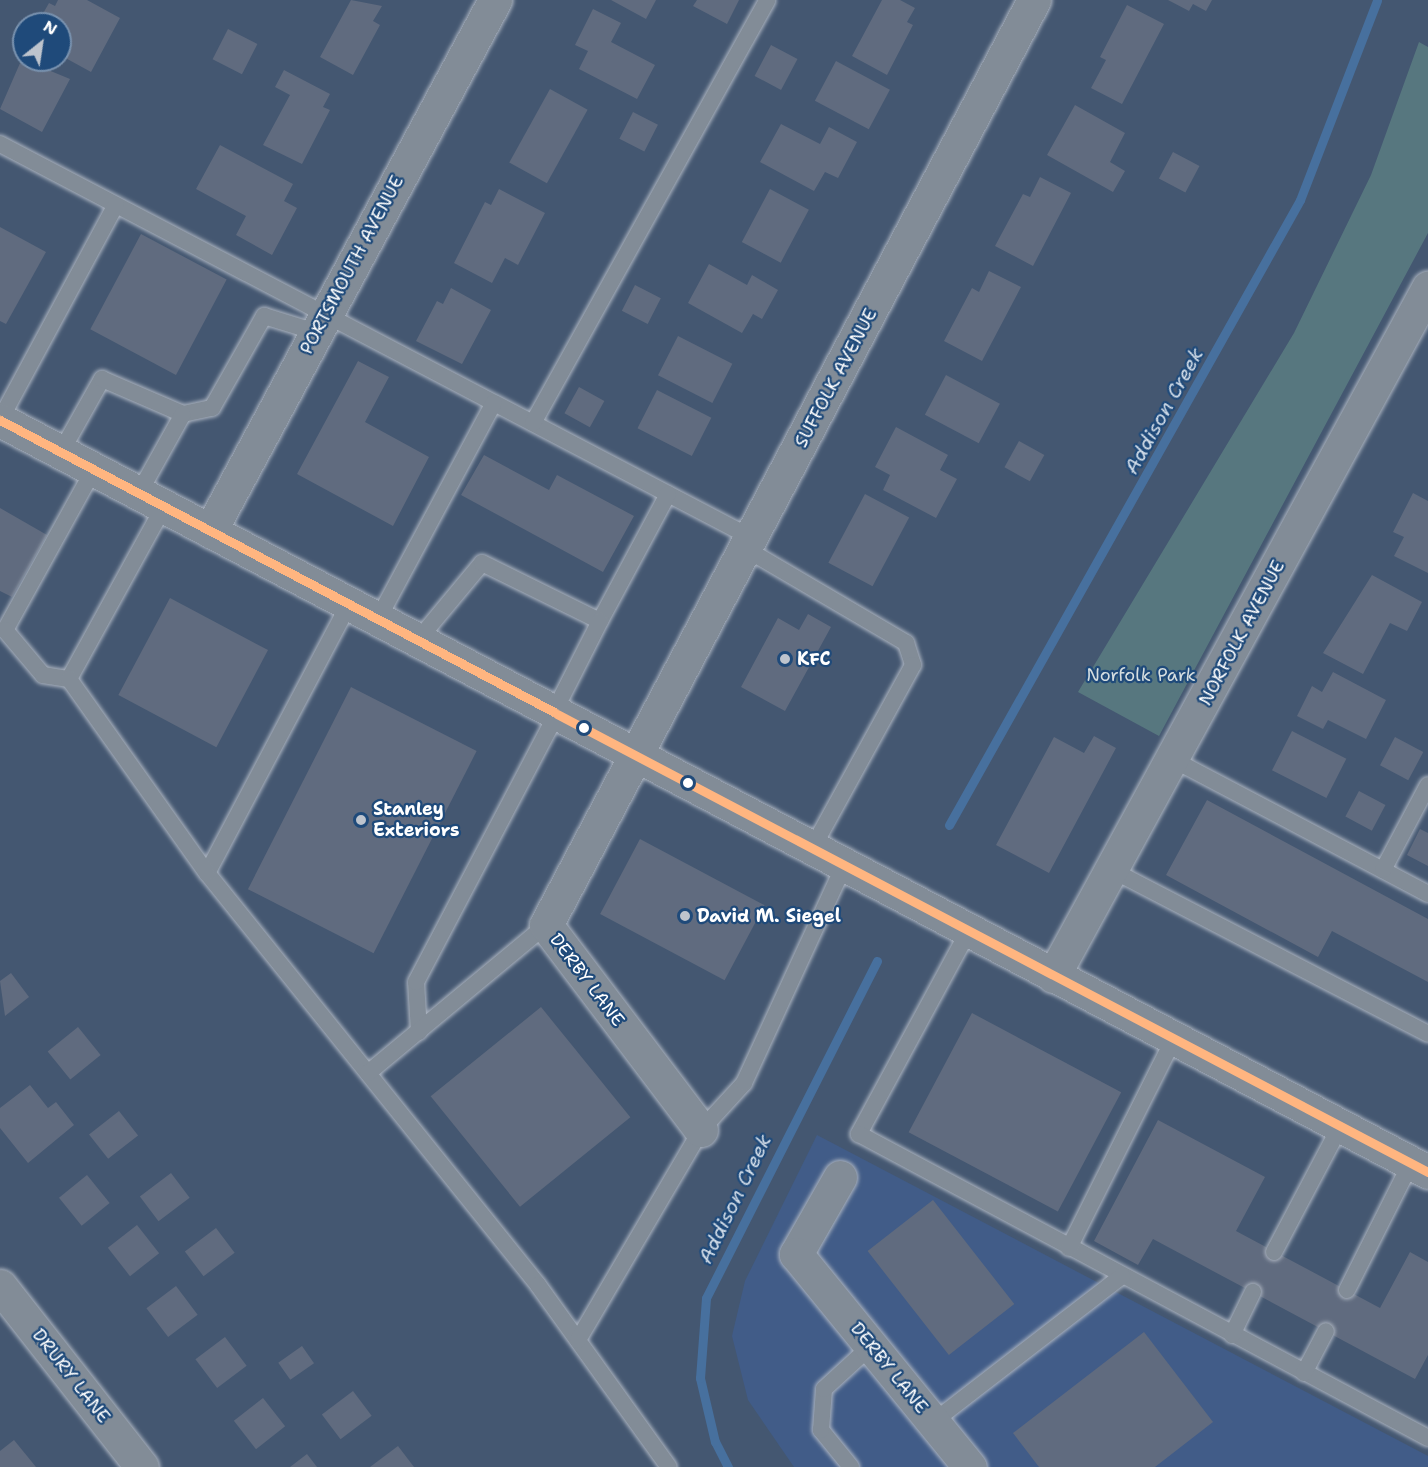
<!DOCTYPE html>
<html>
<head>
<meta charset="utf-8">
<style>
  body { margin:0 }
  #map { position:relative; width:1428px; height:1467px; overflow:hidden; background:#445771; font-family:"Shantell Sans",sans-serif }
  div>[style] { position:absolute }
  .built>* { inset:0; background:#415c88 }
  .green>* { inset:0; background:#57777f }
  .stream>* { height:9px; margin:-4.5px; padding:0 4.5px; transform-origin:4.5px; border-radius:4.5px; background:#47709e }
  .building>* { inset:0; background:#606b7f; transform-origin:0 0 }
  .roads { filter:drop-shadow(0 0 2px #abb3bf) drop-shadow(0 0 2px #abb3bf) }
  .lane>* { height:16px; margin:-8px; padding:0 8px; transform-origin:8px; border-radius:8px; background:#828c97 }
  .street>* { height:33px; margin:-16.5px; padding:0 16.5px; transform-origin:16.5px; border-radius:16.5px; background:#828c97 }
  .secondary>* { height:33px; margin:-16.5px; padding:0 16.5px; transform-origin:16.5px; border-radius:16.5px; background:#828c97 }
  .bus-1>* { height:9px; margin:-4.5px; padding:0 4.5px; transform-origin:4.5px; border-radius:4.5px; background:#ffb580 }
  .dots>* { width:16px; height:16px; translate:-50% -50%; box-sizing:border-box; border:3px solid #1f4a7a; border-radius:50% }
  span { translate:-50% -50%; white-space:nowrap; text-align:center; line-height:1.15; -webkit-text-stroke:4.5px #1f4a7a; paint-order:stroke }
  .street-label { font-size:18px; color:#fff }
  .poi-label { font-size:18px; color:#fff; font-weight:700 }
  .left { translate:0 -50%; text-align:left }
  .park-label { font-size:18px; color:#d6dee0 }
  .water-label { font-size:20px; color:#d1dce8; font-style:italic }
  .north { position:absolute; left:12px; top:12px; width:60px; height:60px; box-sizing:border-box; background:#1f4a7a; border:2px solid #7992af; border-radius:50%; rotate:30deg; font-size:16px; font-weight:700; line-height:24px; text-align:center; color:#fff }
  .north::after { content:''; display:block; margin:auto; width:21px; height:27px; background:#bec4cd; clip-path:polygon(50% 0,100% 100%,50% 72%,0 100%) }
</style>
</head>
<body>
<div id="map">
  <div class="built">
    <div style="clip-path:polygon(817px 1135px,1428px 1456px,1428px 1467px,794px 1467px,748px 1400px,732px 1336px,745px 1281px)"></div>
  </div>
  <div class="green">
    <div style="clip-path:polygon(1419px 42px,1428px 47px,1428px 233px,1159px 736px,1078px 692px,1294px 333px,1371px 175px)"></div>
  </div>
  <div class="stream">
    <div style="left:949px;top:825px;width:717px;rotate:-60.68deg"></div>
    <div style="left:1300px;top:200px;width:214px;rotate:-68.9deg"></div>
    <div style="left:728px;top:1467px;width:28px;rotate:-117deg"></div>
    <div style="left:715px;top:1442px;width:66px;rotate:-103.2deg"></div>
    <div style="left:700px;top:1378px;width:80px;rotate:-85.7deg"></div>
    <div style="left:706px;top:1298px;width:378px;rotate:-63.1deg"></div>
  </div>
  <div class="building">
    <div style="clip-path:polygon(58px 0,87px 0,120px 18px,91px 72px,60px 55px,60px 24px,37px 24px,49px 3px,55px 6px)"></div>
    <div style="clip-path:polygon(351px 0,382px 6px,373px 21px,380px 25px,353px 75px,320px 57px)"></div>
    <div style="clip-path:polygon(611px 0,656px 0,646px 19px)"></div>
    <div style="clip-path:polygon(697px 0,739px 0,727px 24px,693px 6px)"></div>
    <div style="clip-path:polygon(882px 0,900px 0,915px 8px,907px 22px,913px 25px,887px 75px,852px 56px)"></div>
    <div style="clip-path:polygon(1168px 0,1212px 0,1206px 11px,1193px 4px,1189px 11px)"></div>
    <div style="clip-path:polygon(1127px 5px,1164px 24px,1122px 104px,1091px 88px,1106px 60px,1100px 57px)"></div>
    <div style="clip-path:polygon(593px 9px,621px 23px,611px 42px,655px 65px,637px 99px,579px 69px,588px 51px,575px 45px)"></div>
    <div style="left:228px;top:29px;width:33px;height:34px;rotate:27deg"></div>
    <div style="left:771px;top:45px;width:30px;height:35px;rotate:28deg"></div>
    <div style="clip-path:polygon(24px 54px,24px 60px,70px 79px,42px 132px,0 109px)"></div>
    <div style="left:836px;top:61px;width:61px;height:45px;rotate:28deg"></div>
    <div style="clip-path:polygon(284px 70px,330px 94px,323px 107px,330px 110px,302px 164px,263px 145px,290px 95px,275px 87px)"></div>
    <div style="left:550px;top:89px;width:43px;height:84px;rotate:29deg"></div>
    <div style="clip-path:polygon(1075px 105px,1125px 133px,1110px 162px,1125px 171px,1113px 192px,1047px 155px)"></div>
    <div style="left:633px;top:112px;width:28px;height:30px;rotate:27deg"></div>
    <div style="clip-path:polygon(781px 124px,820px 144px,829px 127px,857px 142px,838px 178px,825px 172px,814px 191px,760px 162px)"></div>
    <div style="clip-path:polygon(220px 145px,293px 184px,284px 201px,297px 208px,272px 255px,236px 235px,246px 216px,196px 189px)"></div>
    <div style="left:1173px;top:152px;width:30px;height:30px;rotate:28deg"></div>
    <div style="clip-path:polygon(1040px 177px,1071px 193px,1033px 266px,995px 246px,1023px 194px,1030px 197px)"></div>
    <div style="clip-path:polygon(499px 189px,545px 213px,518px 265px,505px 258px,492px 283px,454px 263px,485px 202px,491px 205px)"></div>
    <div style="left:770px;top:189px;width:44px;height:60px;rotate:28deg"></div>
    <div style="clip-path:polygon(0 227px,46px 252px,6px 324px,0 321px)"></div>
    <div style="left:141px;top:234px;width:97px;height:108px;rotate:28deg"></div>
    <div style="clip-path:polygon(709px 264px,747px 285px,752px 275px,778px 290px,762px 319px,753px 314px,742px 333px,688px 303px)"></div>
    <div style="clip-path:polygon(989px 271px,1021px 287px,982px 361px,944px 341px,972px 288px,979px 292px)"></div>
    <div style="left:635px;top:285px;width:29px;height:29px;rotate:27deg"></div>
    <div style="clip-path:polygon(451px 288px,491px 310px,462px 364px,416px 341px,437px 301px,443px 304px)"></div>
    <div style="left:678px;top:336px;width:61px;height:44px;rotate:27deg"></div>
    <div style="clip-path:polygon(358px 361px,389px 377px,365px 422px,429px 457px,393px 526px,297px 474px)"></div>
    <div style="left:946px;top:375px;width:61px;height:45px;rotate:28deg"></div>
    <div style="left:579px;top:387px;width:29px;height:30px;rotate:29deg"></div>
    <div style="left:657px;top:390px;width:61px;height:43px;rotate:27deg"></div>
    <div style="clip-path:polygon(896px 427px,948px 455px,940px 470px,957px 479px,936px 518px,883px 490px,890px 475px,875px 467px)"></div>
    <div style="left:1019px;top:441px;width:29px;height:30px;rotate:29deg"></div>
    <div style="clip-path:polygon(484px 455px,549px 490px,557px 475px,634px 516px,603px 572px,461px 495px)"></div>
    <div style="clip-path:polygon(1413px 493px,1428px 501px,1428px 573px,1394px 556px,1404px 537px,1393px 532px)"></div>
    <div style="left:865px;top:494px;width:50px;height:78px;rotate:28deg"></div>
    <div style="clip-path:polygon(0 508px,47px 535px,12px 597px,0 591px)"></div>
    <div style="clip-path:polygon(1372px 575px,1422px 602px,1407px 631px,1390px 623px,1363px 674px,1323px 653px)"></div>
    <div style="left:170px;top:598px;width:111px;height:110px;rotate:28deg"></div>
    <div style="clip-path:polygon(808px 614px,831px 627px,785px 711px,741px 687px,778px 618px,799px 630px)"></div>
    <div style="clip-path:polygon(1333px 672px,1386px 700px,1366px 739px,1328px 720px,1323px 729px,1297px 716px,1312px 686px,1322px 692px)"></div>
    <div style="left:351px;top:687px;width:141px;height:227px;rotate:27deg"></div>
    <div style="left:1292px;top:731px;width:61px;height:44px;rotate:27deg"></div>
    <div style="clip-path:polygon(1094px 736px,1116px 748px,1049px 873px,996px 845px,1054px 737px,1084px 753px)"></div>
    <div style="left:1395px;top:737px;width:32px;height:32px;rotate:28deg"></div>
    <div style="left:1359px;top:791px;width:30px;height:29px;rotate:28deg"></div>
    <div style="clip-path:polygon(1207px 800px,1428px 919px,1428px 982px,1332px 931px,1318px 957px,1166px 875px)"></div>
    <div style="clip-path:polygon(1420px 829px,1428px 833px,1428px 866px,1407px 855px)"></div>
    <div style="left:640px;top:839px;width:141px;height:85px;rotate:28deg"></div>
    <div style="clip-path:polygon(11px 973px,29px 997px,5px 1016px,0 981px)"></div>
    <div style="left:541px;top:1007px;width:142px;height:142px;rotate:51deg"></div>
    <div style="left:972px;top:1013px;width:169px;height:135px;rotate:28deg"></div>
    <div style="left:78px;top:1027px;width:36px;height:39px;rotate:51deg"></div>
    <div style="clip-path:polygon(30px 1085px,48px 1108px,56px 1102px,74px 1125px,28px 1163px,0 1128px,0 1108px)"></div>
    <div style="left:119px;top:1111px;width:31px;height:38px;rotate:52deg"></div>
    <div style="clip-path:polygon(1158px 1120px,1265px 1177px,1236px 1231px,1380px 1308px,1410px 1252px,1428px 1262px,1428px 1355px,1415px 1379px,1153px 1239px,1138px 1265px,1094px 1241px)"></div>
    <div style="left:171px;top:1173px;width:31px;height:39px;rotate:53deg"></div>
    <div style="left:87px;top:1175px;width:36px;height:36px;rotate:51deg"></div>
    <div style="left:933px;top:1200px;width:132px;height:83px;rotate:52deg"></div>
    <div style="left:137px;top:1225px;width:36px;height:37px;rotate:52deg"></div>
    <div style="left:216px;top:1228px;width:31px;height:39px;rotate:53deg"></div>
    <div style="left:176px;top:1286px;width:36px;height:37px;rotate:53deg"></div>
    <div style="clip-path:polygon(1144px 1332px,1213px 1422px,1155px 1467px,1039px 1467px,1013px 1433px)"></div>
    <div style="left:225px;top:1337px;width:36px;height:37px;rotate:53deg"></div>
    <div style="left:302px;top:1346px;width:21px;height:29px;rotate:55deg"></div>
    <div style="left:353px;top:1391px;width:31px;height:39px;rotate:53deg"></div>
    <div style="left:263px;top:1398px;width:36px;height:37px;rotate:52deg"></div>
    <div style="clip-path:polygon(14px 1440px,36px 1467px,0 1467px,0 1451px)"></div>
    <div style="clip-path:polygon(398px 1446px,414px 1467px,370px 1467px)"></div>
    <div style="clip-path:polygon(307px 1454px,317px 1467px,290px 1467px)"></div>
  </div>
  <div class="roads">
    <div class="lane">
      <div style="left:0;top:144px;width:849px;rotate:27.65deg"></div>
      <div style="left:0;top:420px;width:244px;rotate:-61.7deg"></div>
      <div style="left:533px;top:423px;width:483px;rotate:-61deg"></div>
      <div style="left:61px;top:452px;width:84px;rotate:-60.7deg"></div>
      <div style="left:102px;top:379px;width:88px;rotate:23.4deg"></div>
      <div style="left:183px;top:414px;width:30px;rotate:-12deg"></div>
      <div style="left:212px;top:408px;width:106px;rotate:-60.5deg"></div>
      <div style="left:264px;top:316px;width:54px;rotate:17.1deg"></div>
      <div style="left:94px;top:469px;width:184px;rotate:118.9deg"></div>
      <div style="left:5px;top:630px;width:59px;rotate:49.8deg"></div>
      <div style="left:43px;top:675px;width:26px;rotate:9deg"></div>
      <div style="left:69px;top:679px;width:197px;rotate:-61.2deg"></div>
      <div style="left:139px;top:493px;width:90px;rotate:-60.9deg"></div>
      <div style="left:746px;top:549px;width:186px;rotate:30.4deg"></div>
      <div style="left:906px;top:643px;width:23px;rotate:72deg"></div>
      <div style="left:913px;top:665px;width:210px;rotate:118.8deg"></div>
      <div style="left:349px;top:604px;width:304px;rotate:117.8deg"></div>
      <div style="left:207px;top:873px;width:528px;rotate:51.22deg"></div>
      <div style="left:538px;top:1285px;width:224px;rotate:54.3deg"></div>
      <div style="left:378px;top:619px;width:245px;rotate:-61.8deg"></div>
      <div style="left:418px;top:640px;width:100px;rotate:-50.3deg"></div>
      <div style="left:482px;top:563px;width:131px;rotate:26.2deg"></div>
      <div style="left:600px;top:621px;width:144px;rotate:-61.8deg"></div>
      <div style="left:69px;top:679px;width:238px;rotate:54.6deg"></div>
      <div style="left:554px;top:712px;width:102px;rotate:-63.2deg"></div>
      <div style="left:1174px;top:760px;width:287px;rotate:27.8deg"></div>
      <div style="left:1110px;top:869px;width:358px;rotate:27.4deg"></div>
      <div style="left:1383px;top:870px;width:96px;rotate:-62.1deg"></div>
      <div style="left:968px;top:932px;width:230px;rotate:118.4deg"></div>
      <div style="left:859px;top:1134px;width:645px;rotate:28.11deg"></div>
      <div style="left:419px;top:1032px;width:50px;rotate:-93.4deg"></div>
      <div style="left:416px;top:982px;width:303px;rotate:-62.3deg"></div>
      <div style="left:368px;top:1073px;width:231px;rotate:-39.7deg"></div>
      <div style="left:1069px;top:1248px;width:233px;rotate:-63.4deg"></div>
      <div style="left:1274px;top:1252px;width:141px;rotate:-62.2deg"></div>
      <div style="left:1347px;top:1290px;width:142px;rotate:-63.3deg"></div>
      <div style="left:1232px;top:1335px;width:48px;rotate:-64deg"></div>
      <div style="left:578px;top:1340px;width:243px;rotate:-59.6deg"></div>
      <div style="left:701px;top:1130px;width:64px;rotate:-47.5deg"></div>
      <div style="left:744px;top:1083px;width:239px;rotate:-65.3deg"></div>
      <div style="left:1304px;top:1373px;width:47px;rotate:-62.4deg"></div>
      <div style="left:933px;top:1422px;width:239px;rotate:-37.7deg"></div>
      <div style="left:851px;top:1467px;width:48px;rotate:-129deg"></div>
      <div style="left:821px;top:1430px;width:41px;rotate:-85.8deg"></div>
      <div style="left:824px;top:1389px;width:64px;rotate:-42.5deg"></div>
    </div>
    <div class="street">
      <div style="left:210px;top:531px;width:603px;rotate:-61.78deg"></div>
      <div style="left:1053px;top:976px;width:784px;rotate:-61.41deg"></div>
      <div style="left:701px;top:1130px;width:257px;rotate:-127.1deg"></div>
      <div style="left:546px;top:925px;width:1046px;rotate:-62.19deg"></div>
      <div style="left:840px;top:1177px;width:89px;rotate:119.7deg"></div>
      <div style="left:796px;top:1254px;width:275px;rotate:50.8deg"></div>
      <div style="left:0;top:1286px;width:230px;rotate:51.9deg"></div>
    </div>
    <div class="secondary">
      <div style="left:0;top:420px;width:1614px;rotate:27.77deg"></div>
    </div>
  </div>
  <div class="bus-1">
    <div style="left:0;top:420px;width:626px;rotate:27.79deg"></div>
    <div style="left:557px;top:714px;width:984px;rotate:27.74deg"></div>
  </div>
  <div class="dots">
    <div style="left:785px;top:659px;background:#bec4cd"></div>
    <div style="left:584px;top:728px;background:#fff"></div>
    <div style="left:688px;top:783px;background:#fff"></div>
    <div style="left:361px;top:820px;background:#bec4cd"></div>
    <div style="left:685px;top:916px;background:#bec4cd"></div>
  </div>
  <div class="street-label">
    <span style="left:352px;top:265px;rotate:-62deg">PORTSMOUTH AVENUE</span>
    <span style="left:836px;top:378px;rotate:-62deg">SUFFOLK AVENUE</span>
    <span style="left:1242px;top:633px;rotate:-62deg">NORFOLK AVENUE</span>
    <span style="left:587px;top:980px;rotate:53deg">DERBY LANE</span>
    <span style="left:889px;top:1368px;rotate:51deg">DERBY LANE</span>
    <span style="left:71px;top:1376px;rotate:52deg">DRURY LANE</span>
  </div>
  <div class="poi-label">
    <span class="left" style="left:797px;top:659px">KFC</span>
    <span class="left" style="left:373px;top:820px">Stanley<br>Exteriors</span>
    <span class="left" style="left:697px;top:916px">David M. Siegel</span>
  </div>
  <div class="park-label">
    <span style="left:1141px;top:675px">Norfolk Park</span>
  </div>
  <div class="water-label">
    <span style="left:1164px;top:411px;rotate:-61deg">Addison Creek</span>
    <span style="left:735px;top:1199px;rotate:-64deg">Addison Creek</span>
  </div>
  <div class="north">N</div>
</div>
</body>
</html>
